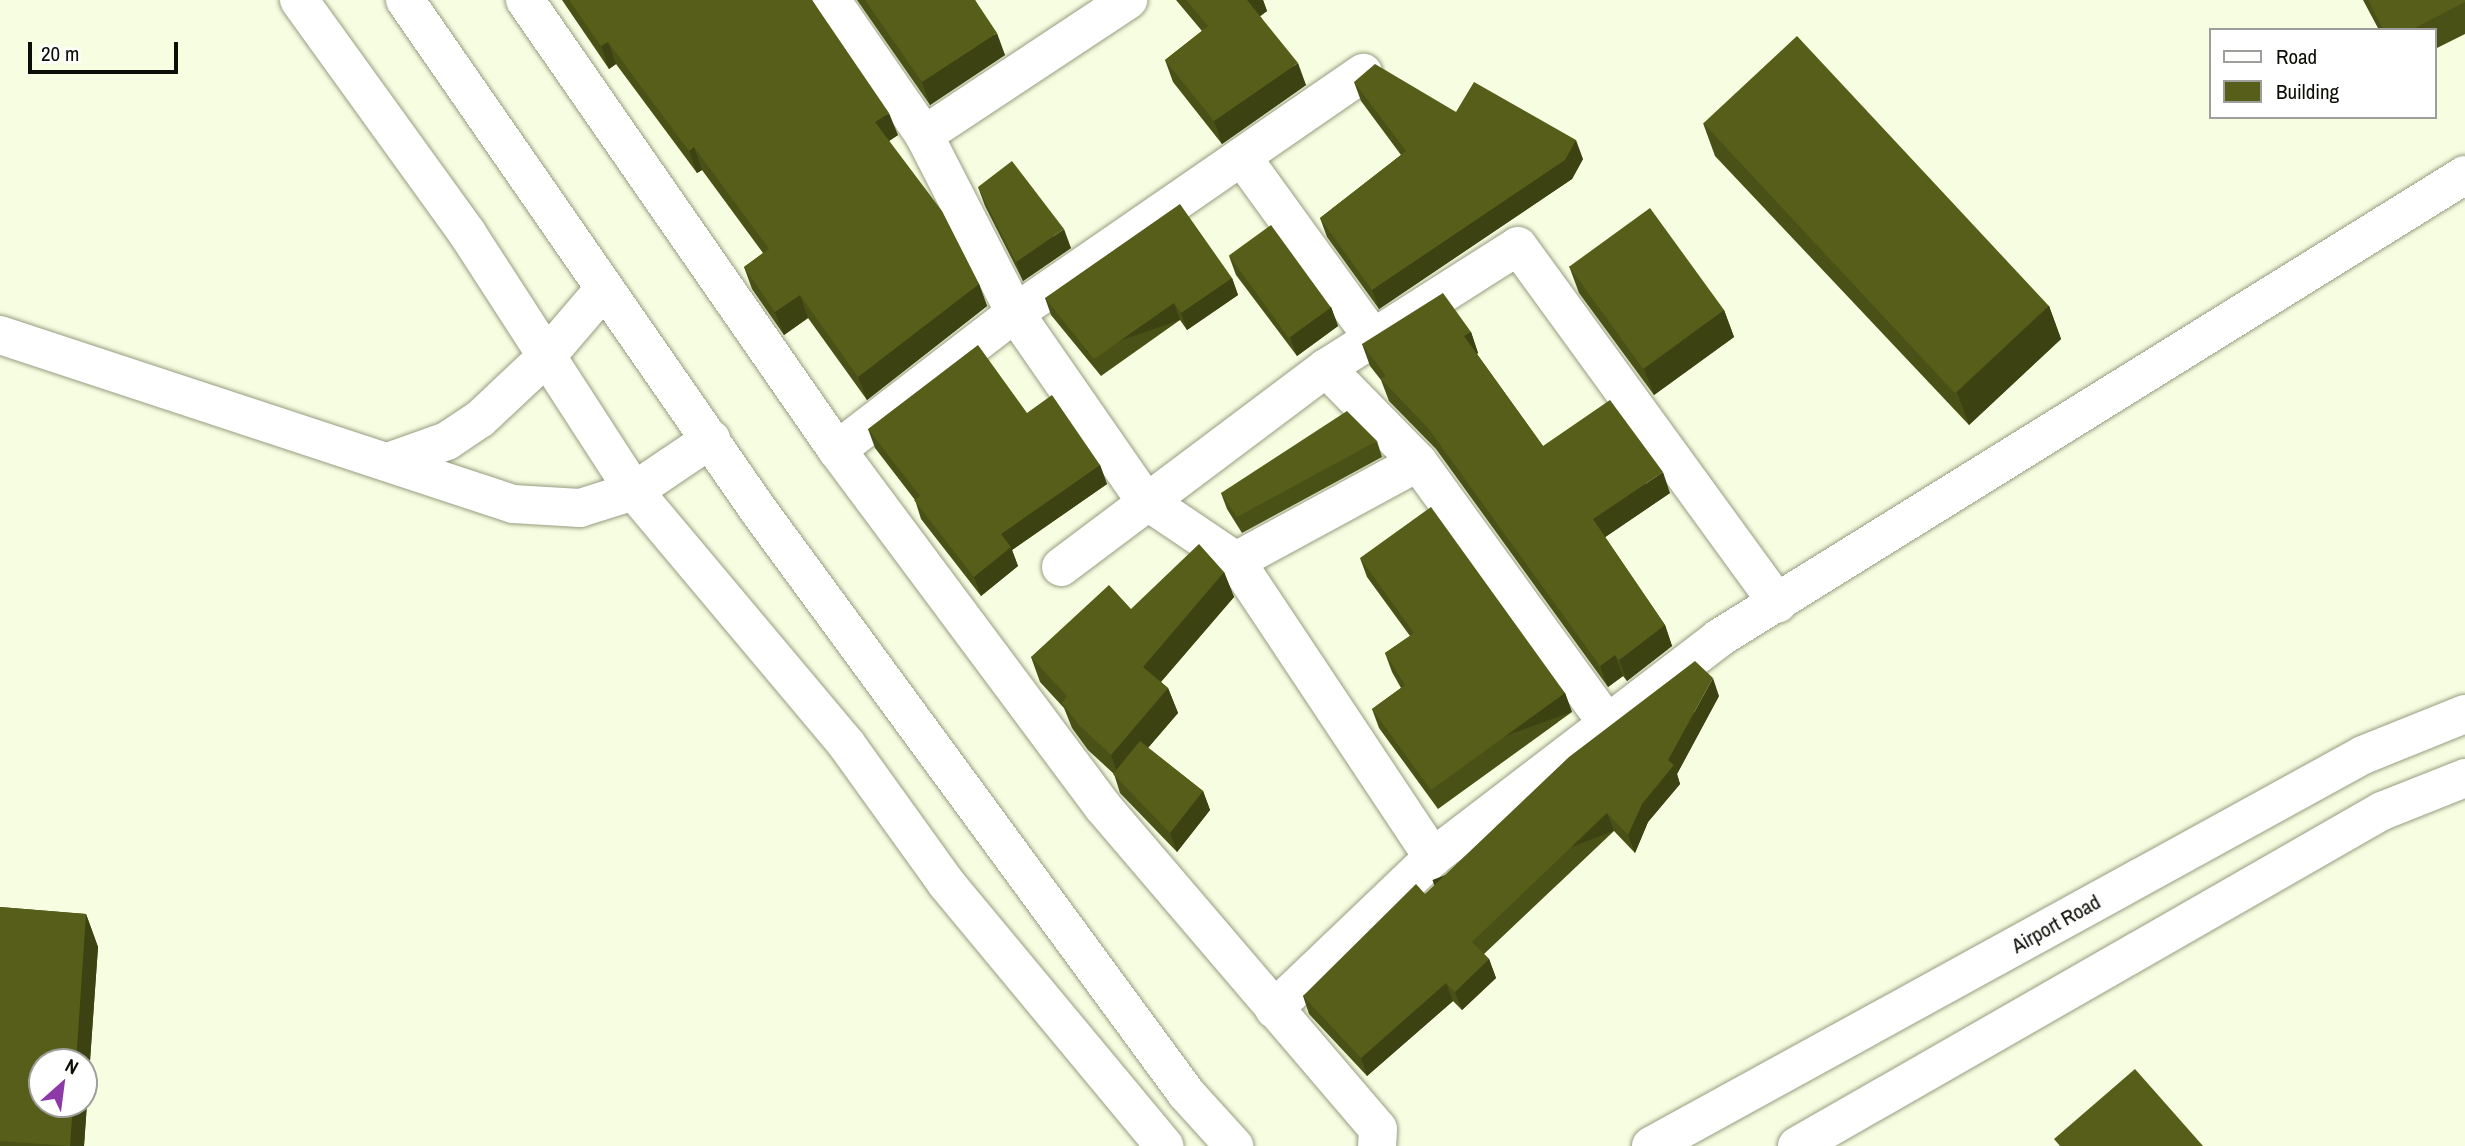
<!DOCTYPE html>
<html>
<head>
<meta charset="utf-8">
<style>
  body { margin:0 }
  #map { position:relative; width:2465px; height:1146px; overflow:hidden; background:#f7fde0; font-family:"Archivo Narrow",sans-serif }
  div>[style] { position:absolute }
  .roads { filter:drop-shadow(0 0 2px #979d82) drop-shadow(0 0 2px #979d82) }
  .street>* { height:38px; margin:-19px; padding:0 19px; transform-origin:19px; border-radius:19px; background:#fff }
  .secondary>* { height:38px; margin:-19px; padding:0 19px; transform-origin:19px; border-radius:19px; background:#fff }
  .primary>* { height:38px; margin:-19px; padding:0 19px; transform-origin:19px; border-radius:19px; background:#fff }
  .wall>* { inset:0; background:#4a5116 }
  .shaded-wall>* { inset:0; background:#3c4212; transform-origin:0 0 }
  .building>* { inset:0; background:#565e19; transform-origin:0 0 }
  span { translate:-50% -50%; white-space:nowrap; text-align:center; line-height:1.15; -webkit-text-stroke:7px #fff; paint-order:stroke }
  .street-label { font-size:21px; color:#0c0d05 }
  .legend { position:absolute; left:2209px; top:28px; width:228px; height:91px; box-sizing:border-box; background:#fff; border:2px solid #9e9e9b; margin:0; padding:9px 12px; list-style:none; font-size:21px; color:#0c0d05 }
  .legend li { display:flex; align-items:center; gap:14px; height:35px }
  .legend b { width:35px; border:2px solid #9e9e9b }
  .north { position:absolute; left:28px; top:1048px; width:70px; height:70px; box-sizing:border-box; background:#fff; border:2px solid #9e9e9b; border-radius:50%; rotate:28deg; font-size:19px; font-weight:700; line-height:28px; text-align:center; color:#0c0d05 }
  .north::after { content:''; display:block; margin:auto; width:24px; height:32px; background:#8d39a7; clip-path:polygon(50% 0,100% 100%,50% 72%,0 100%) }
  .scale { position:absolute; left:28px; top:42px; width:150px; height:32px; box-sizing:border-box; border:4px solid #0c0d05; border-top:0; padding-left:9px; font-size:21px; line-height:24px; white-space:nowrap; color:#0c0d05; -webkit-text-stroke:5px #fff; paint-order:stroke }
</style>
</head>
<body>
<div id="map">
  <div class="roads">
    <div class="street">
      <div style="left:525px;top:0;width:548px;rotate:55.27deg"></div>
      <div style="left:837px;top:450px;width:445px;rotate:53.3deg"></div>
      <div style="left:1103px;top:807px;width:423px;rotate:49.5deg"></div>
      <div style="left:1378px;top:1129px;width:17px;rotate:93deg"></div>
      <div style="left:831px;top:0;width:164px;rotate:55.4deg"></div>
      <div style="left:924px;top:135px;width:200px;rotate:62.9deg"></div>
      <div style="left:1015px;top:313px;width:226px;rotate:55.3deg"></div>
      <div style="left:1144px;top:499px;width:111px;rotate:34deg"></div>
      <div style="left:1236px;top:561px;width:356px;rotate:56.4deg"></div>
      <div style="left:924px;top:135px;width:245px;rotate:-33.5deg"></div>
      <div style="left:1242px;top:157px;width:223px;rotate:54.1deg"></div>
      <div style="left:1326px;top:368px;width:227px;rotate:-32.4deg"></div>
      <div style="left:1518px;top:246px;width:442px;rotate:54deg"></div>
      <div style="left:837px;top:450px;width:225px;rotate:-37.6deg"></div>
      <div style="left:1015px;top:313px;width:423px;rotate:-34.6deg"></div>
      <div style="left:1236px;top:561px;width:207px;rotate:-28.5deg"></div>
      <div style="left:1061px;top:567px;width:331px;rotate:-36.9deg"></div>
      <div style="left:1326px;top:368px;width:132px;rotate:45.6deg"></div>
      <div style="left:1418px;top:462px;width:322px;rotate:54.1deg"></div>
      <div style="left:1274px;top:1009px;width:220px;rotate:-43.7deg"></div>
      <div style="left:1433px;top:857px;width:360px;rotate:-37.4deg"></div>
      <div style="left:1719px;top:638px;width:878px;rotate:-31.83deg"></div>
    </div>
    <div class="secondary">
      <div style="left:0;top:335px;width:540px;rotate:18.23deg"></div>
      <div style="left:513px;top:504px;width:67px;rotate:3.4deg"></div>
      <div style="left:580px;top:508px;width:57px;rotate:-17.5deg"></div>
      <div style="left:634px;top:491px;width:93px;rotate:-34deg"></div>
      <div style="left:391px;top:461px;width:59px;rotate:-19.7deg"></div>
      <div style="left:447px;top:441px;width:40px;rotate:-34deg"></div>
      <div style="left:480px;top:419px;width:91px;rotate:-43.2deg"></div>
      <div style="left:546px;top:357px;width:89px;rotate:-49.5deg"></div>
    </div>
    <div class="primary">
      <div style="left:299px;top:0;width:287px;rotate:54.2deg"></div>
      <div style="left:467px;top:233px;width:307px;rotate:57.1deg"></div>
      <div style="left:634px;top:491px;width:331px;rotate:50deg"></div>
      <div style="left:847px;top:745px;width:170px;rotate:54.3deg"></div>
      <div style="left:946px;top:883px;width:342px;rotate:50.3deg"></div>
      <div style="left:405px;top:0;width:622px;rotate:55.29deg"></div>
      <div style="left:759px;top:511px;width:722px;rotate:53.73deg"></div>
      <div style="left:1186px;top:1093px;width:72px;rotate:47.8deg"></div>
      <div style="left:1651px;top:1146px;width:812px;rotate:-28.77deg"></div>
      <div style="left:2363px;top:755px;width:110px;rotate:-21.9deg"></div>
      <div style="left:1797px;top:1146px;width:674px;rotate:-29.8deg"></div>
      <div style="left:2382px;top:811px;width:89px;rotate:-21.7deg"></div>
    </div>
  </div>
  <div class="wall">
    <div style="clip-path:polygon(562px 0,812px 0,898px 135px,889px 141px,979px 284px,987px 306px,867px 400px,808px 318px,784px 335px,752px 289px,744px 267px,763px 253px,702px 170px,697px 173px,616px 64px,609px 69px)"></div>
    <div style="clip-path:polygon(857px 0,975px 0,1005px 55px,930px 105px)"></div>
    <div style="clip-path:polygon(1176px 0,1263px 0,1267px 11px,1260px 16px,1306px 85px,1222px 144px,1173px 82px,1165px 60px,1202px 31px)"></div>
    <div style="clip-path:polygon(2363px 0,2465px 0,2465px 34px,2435px 49px,2435px 30px,2379px 30px)"></div>
    <div style="clip-path:polygon(1354px 82px,1456px 112px,1583px 159px,1572px 179px,1379px 309px,1327px 237px,1320px 218px,1401px 155px,1361px 101px)"></div>
    <div style="clip-path:polygon(1703px 123px,2049px 306px,2061px 339px,1969px 425px,1715px 156px)"></div>
    <div style="clip-path:polygon(978px 187px,1071px 248px,1023px 281px,985px 206px)"></div>
    <div style="clip-path:polygon(1229px 256px,1331px 307px,1338px 326px,1297px 356px,1236px 275px)"></div>
    <div style="clip-path:polygon(1569px 266px,1724px 310px,1734px 337px,1654px 395px,1579px 293px)"></div>
    <div style="clip-path:polygon(1232px 278px,1238px 295px,1187px 330px,1180px 320px,1101px 376px,1051px 315px,1045px 298px)"></div>
    <div style="clip-path:polygon(1471px 332px,1478px 353px,1477px 354px,1543px 446px,1670px 493px,1605px 537px,1665px 625px,1672px 646px,1627px 681px,1623px 676px,1608px 687px,1436px 449px,1389px 401px,1381px 380px,1370px 366px,1362px 344px)"></div>
    <div style="clip-path:polygon(1027px 413px,1100px 465px,1107px 484px,1012px 550px,1018px 566px,981px 596px,921px 519px,915px 500px,875px 448px,868px 429px)"></div>
    <div style="clip-path:polygon(1377px 441px,1382px 457px,1242px 533px,1227px 509px,1221px 493px)"></div>
    <div style="clip-path:polygon(1360px 558px,1565px 693px,1572px 712px,1438px 809px,1379px 728px,1372px 709px,1401px 688px,1392px 672px,1385px 653px,1410px 636px,1367px 577px)"></div>
    <div style="clip-path:polygon(1224px 572px,1234px 597px,1161px 682px,1168px 688px,1178px 713px,1148px 748px,1203px 791px,1210px 810px,1177px 852px,1120px 793px,1114px 774px,1088px 750px,1072px 728px,1064px 708px,1040px 682px,1031px 657px)"></div>
    <div style="clip-path:polygon(1719px 696px,1677px 774px,1680px 784px,1648px 822px,1635px 853px,1614px 831px,1484px 954px,1489px 959px,1496px 978px,1462px 1010px,1453px 1001px,1367px 1076px,1309px 1014px,1303px 996px,1425px 894px)"></div>
    <div style="clip-path:polygon(0 907px,86px 914px,98px 947px,84px 1146px,0 1146px)"></div>
  </div>
  <div class="shaded-wall">
    <div style="clip-path:polygon(1246px 0,1263px 0,1267px 11px,1254px 21px)"></div>
    <div style="clip-path:polygon(997px 33px,1005px 55px,930px 105px,922px 82px)"></div>
    <div style="clip-path:polygon(608px 42px,616px 64px,609px 69px,601px 46px)"></div>
    <div style="clip-path:polygon(1298px 63px,1306px 85px,1222px 144px,1214px 121px)"></div>
    <div style="clip-path:polygon(889px 113px,898px 135px,883px 145px,875px 122px)"></div>
    <div style="clip-path:polygon(1576px 140px,1583px 159px,1572px 179px,1379px 309px,1372px 290px)"></div>
    <div style="clip-path:polygon(694px 147px,702px 170px,697px 173px,689px 151px)"></div>
    <div style="clip-path:polygon(1064px 229px,1071px 248px,1023px 281px,1016px 262px)"></div>
    <div style="clip-path:polygon(1232px 278px,1238px 295px,1187px 330px,1181px 313px)"></div>
    <div style="clip-path:polygon(979px 284px,987px 306px,867px 400px,858px 377px)"></div>
    <div style="clip-path:polygon(800px 295px,808px 318px,784px 335px,775px 312px)"></div>
    <div style="left:1174px;top:303px;width:18px;height:98px;rotate:71deg"></div>
    <div style="clip-path:polygon(2049px 306px,2061px 339px,1969px 425px,1957px 392px)"></div>
    <div style="clip-path:polygon(1331px 307px,1338px 326px,1297px 356px,1290px 337px)"></div>
    <div style="clip-path:polygon(1724px 310px,1734px 337px,1654px 395px,1644px 369px)"></div>
    <div style="clip-path:polygon(1471px 332px,1478px 353px,1472px 357px,1464px 336px)"></div>
    <div style="clip-path:polygon(1100px 465px,1107px 484px,1012px 550px,1018px 566px,981px 596px,974px 577px,1001px 534px)"></div>
    <div style="clip-path:polygon(1663px 472px,1670px 493px,1601px 540px,1593px 519px)"></div>
    <div style="clip-path:polygon(1224px 572px,1234px 597px,1152px 692px,1143px 667px)"></div>
    <div style="clip-path:polygon(1665px 625px,1672px 646px,1627px 681px,1619px 660px)"></div>
    <div style="clip-path:polygon(1615px 655px,1623px 676px,1608px 687px,1600px 666px)"></div>
    <div style="clip-path:polygon(1713px 678px,1719px 696px,1677px 774px,1680px 784px,1648px 822px,1635px 853px,1628px 835px,1642px 804px,1668px 760px)"></div>
    <div style="clip-path:polygon(1168px 688px,1178px 713px,1120px 780px,1111px 755px)"></div>
    <div style="left:1565px;top:693px;width:20px;height:165px;rotate:70deg"></div>
    <div style="clip-path:polygon(1203px 791px,1210px 810px,1177px 852px,1170px 833px)"></div>
    <div style="left:1607px;top:813px;width:19px;height:187px;rotate:69deg"></div>
    <div style="clip-path:polygon(86px 914px,98px 947px,84px 1146px,70px 1146px,73px 1104px,84px 1104px,84px 1062px,76px 1062px)"></div>
    <div style="clip-path:polygon(1489px 959px,1496px 978px,1462px 1010px,1455px 992px)"></div>
    <div style="clip-path:polygon(1446px 983px,1453px 1001px,1367px 1076px,1361px 1058px)"></div>
  </div>
  <div class="building">
    <div style="clip-path:polygon(569px 0,812px 0,889px 113px,875px 122px,942px 211px,979px 284px,858px 377px,800px 295px,775px 312px,744px 267px,769px 249px,694px 147px,689px 151px,608px 42px,601px 46px)"></div>
    <div style="clip-path:polygon(865px 0,975px 0,997px 33px,922px 82px)"></div>
    <div style="clip-path:polygon(1186px 0,1247px 0,1298px 63px,1214px 121px,1165px 60px,1208px 26px)"></div>
    <div style="clip-path:polygon(2368px 0,2465px 0,2465px 2px,2411px 30px,2383px 30px)"></div>
    <div style="left:1797px;top:36px;width:369px;height:128px;rotate:47deg"></div>
    <div style="clip-path:polygon(1375px 64px,1456px 112px,1474px 82px,1576px 140px,1565px 160px,1372px 290px,1320px 218px,1406px 151px,1354px 82px)"></div>
    <div style="clip-path:polygon(1012px 161px,1064px 229px,1016px 262px,978px 187px)"></div>
    <div style="clip-path:polygon(1180px 204px,1232px 278px,1181px 313px,1174px 303px,1094px 359px,1045px 298px)"></div>
    <div style="left:1650px;top:208px;width:126px;height:100px;rotate:54deg"></div>
    <div style="left:1271px;top:225px;width:102px;height:52px;rotate:54deg"></div>
    <div style="clip-path:polygon(1443px 293px,1471px 332px,1464px 336px,1543px 446px,1610px 400px,1663px 472px,1593px 519px,1665px 625px,1619px 660px,1615px 655px,1600px 666px,1428px 428px,1381px 379px,1386px 376px,1362px 344px)"></div>
    <div style="clip-path:polygon(978px 345px,1027px 413px,1052px 395px,1100px 465px,1001px 534px,1011px 547px,974px 577px,914px 500px,920px 496px,868px 429px)"></div>
    <div style="clip-path:polygon(1347px 411px,1377px 441px,1237px 517px,1221px 493px)"></div>
    <div style="clip-path:polygon(1431px 507px,1565px 693px,1431px 790px,1372px 709px,1405px 685px,1385px 653px,1414px 633px,1360px 558px)"></div>
    <div style="clip-path:polygon(1199px 544px,1224px 572px,1143px 667px,1168px 688px,1111px 755px,1079px 725px,1062px 703px,1067px 696px,1031px 657px,1109px 585px,1131px 609px)"></div>
    <div style="clip-path:polygon(1695px 661px,1713px 678px,1668px 760px,1674px 765px,1642px 804px,1628px 835px,1607px 813px,1472px 942px,1489px 959px,1455px 992px,1446px 983px,1361px 1058px,1303px 996px,1416px 884px,1425px 894px,1569px 757px)"></div>
    <div style="clip-path:polygon(1140px 741px,1203px 791px,1170px 833px,1113px 774px)"></div>
    <div style="clip-path:polygon(0 907px,86px 914px,76px 1062px,42px 1062px,42px 1104px,73px 1104px,70px 1146px,0 1141px)"></div>
    <div style="clip-path:polygon(2135px 1069px,2203px 1146px,2060px 1146px,2054px 1139px)"></div>
  </div>
  <div class="street-label">
    <span style="left:2056px;top:924px;rotate:-29deg">Airport Road</span>
  </div>
  <ul class="legend">
  <li><b style="height:9px;background:#fff"></b>Road</li>
  <li><b style="height:19px;background:#565e19"></b>Building</li>
  </ul>
  <div class="north">N</div>
  <div class="scale">20 m</div>
</div>
</body>
</html>
